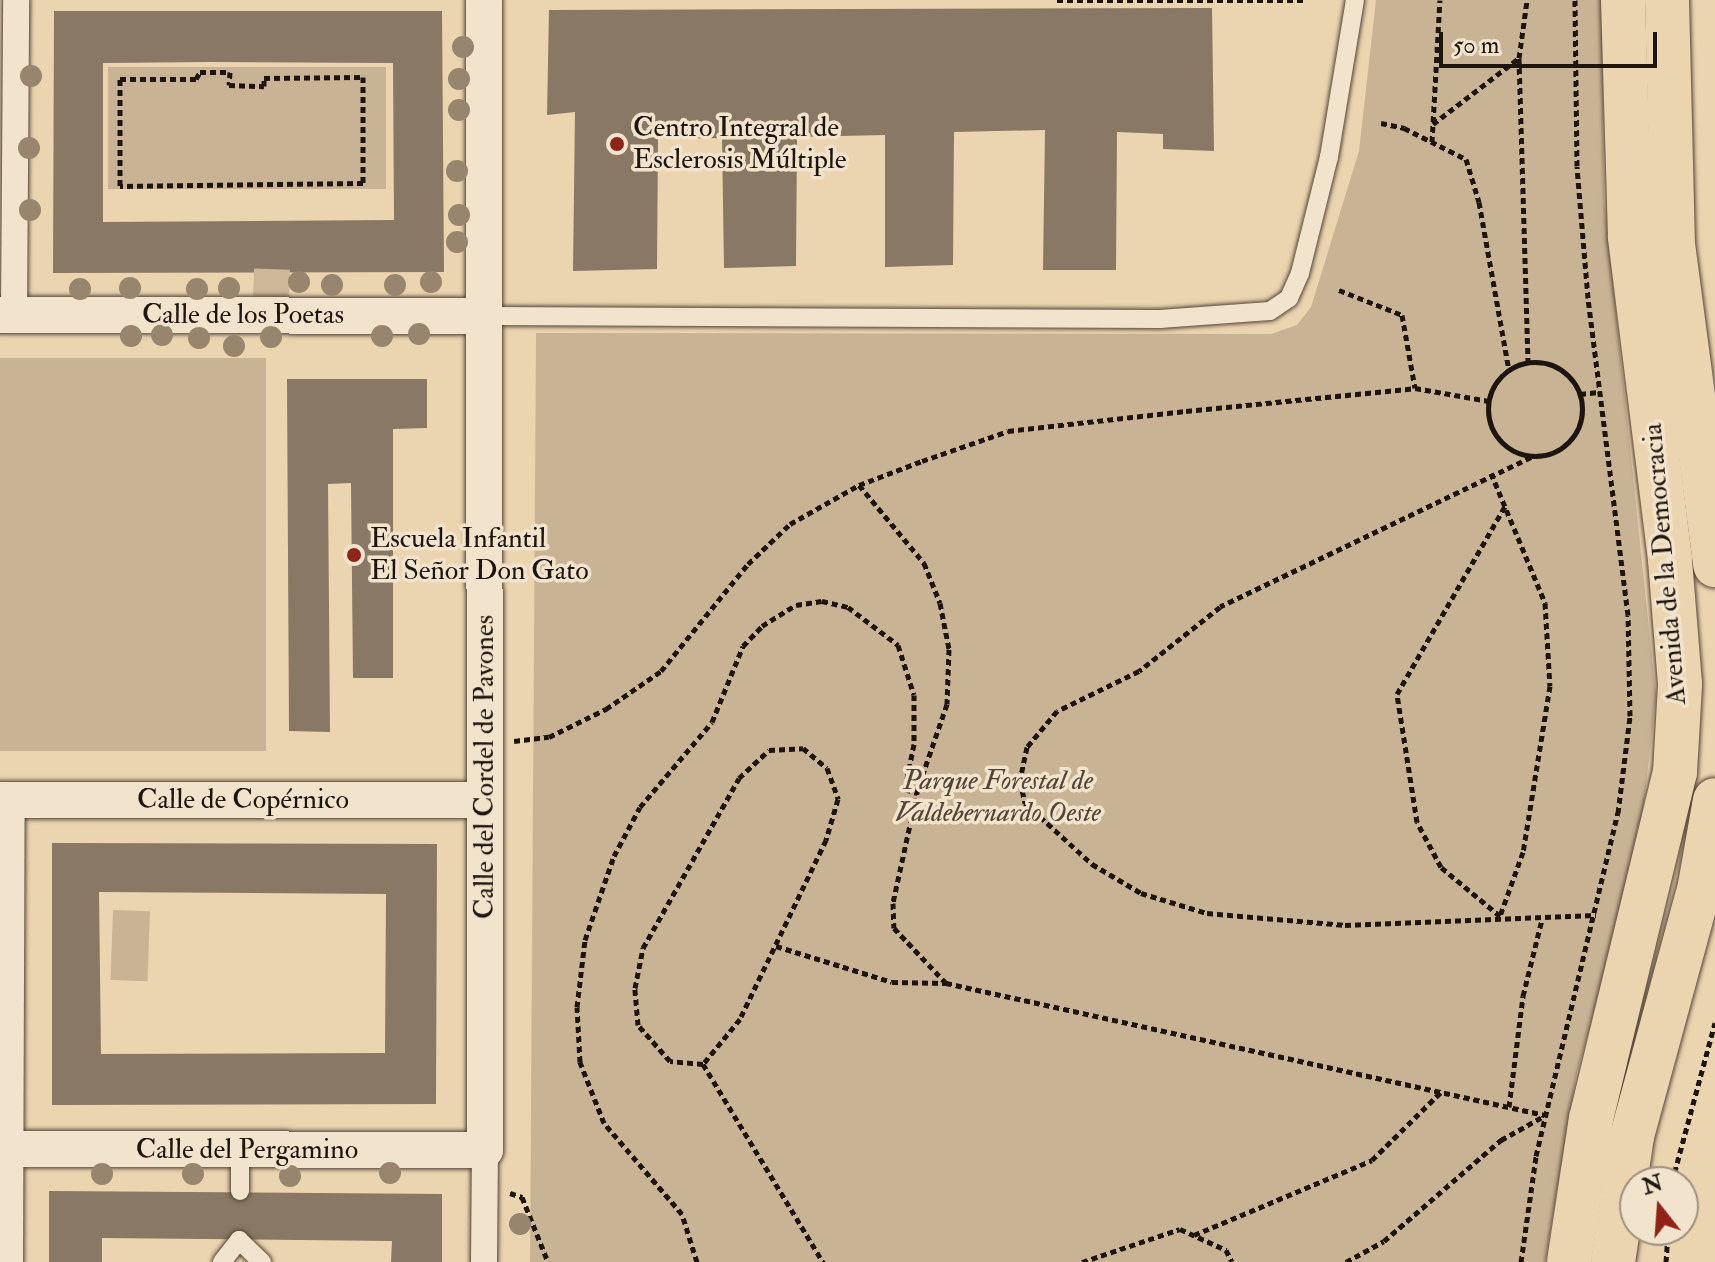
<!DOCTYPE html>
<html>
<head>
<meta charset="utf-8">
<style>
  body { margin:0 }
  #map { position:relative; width:1715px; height:1262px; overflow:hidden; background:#ebd4b0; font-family:"IM FELL Double Pica",serif }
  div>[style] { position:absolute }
  .green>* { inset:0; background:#c8b495; transform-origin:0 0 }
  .building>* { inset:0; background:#897863 }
  .minor-tunnel>* { height:36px; margin-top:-18px; transform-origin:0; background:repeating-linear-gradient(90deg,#ccb798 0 36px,transparent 0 54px) }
  .path>* { height:5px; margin-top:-2.5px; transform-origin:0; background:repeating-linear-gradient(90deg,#1f150f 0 6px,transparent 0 10px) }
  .path>.ring { margin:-2.5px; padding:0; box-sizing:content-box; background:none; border:5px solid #1f150f; border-radius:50% }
  .roads { filter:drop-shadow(0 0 2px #524537) drop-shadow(0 0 2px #524537) }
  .service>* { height:18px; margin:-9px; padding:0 9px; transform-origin:9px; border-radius:9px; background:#f2e3cc }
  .pedestrian>* { height:26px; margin:-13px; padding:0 13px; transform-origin:13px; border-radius:13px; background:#f2e3cc }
  .minor>* { height:36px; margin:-18px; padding:0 18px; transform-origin:18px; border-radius:18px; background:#f2e3cc }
  .primary>* { height:44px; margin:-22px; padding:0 22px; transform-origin:22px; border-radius:22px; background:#ebd4b0 }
  .trees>* { width:22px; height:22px; margin:-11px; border-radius:50%; background:#97856d }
  .dots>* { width:22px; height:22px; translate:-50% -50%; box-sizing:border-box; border:4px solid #f2e3cc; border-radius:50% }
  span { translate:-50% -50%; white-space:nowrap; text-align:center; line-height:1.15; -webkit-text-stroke:7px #f2e3cc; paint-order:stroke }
  .poi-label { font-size:28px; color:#1f150f }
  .left { translate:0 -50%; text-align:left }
  .street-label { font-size:28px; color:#1f150f }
  .park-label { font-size:28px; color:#524537; font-style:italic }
  .north { position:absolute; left:1619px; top:1166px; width:80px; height:80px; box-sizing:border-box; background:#f2e3cc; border:2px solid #9e9180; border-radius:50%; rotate:343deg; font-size:22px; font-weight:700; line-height:32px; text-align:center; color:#1f150f }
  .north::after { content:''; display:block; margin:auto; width:28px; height:36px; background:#8f2418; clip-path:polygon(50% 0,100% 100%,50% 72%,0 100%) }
  .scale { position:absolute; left:1439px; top:32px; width:218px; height:36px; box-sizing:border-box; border:4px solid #1f150f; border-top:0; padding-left:10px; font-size:24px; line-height:28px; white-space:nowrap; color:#1f150f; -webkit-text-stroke:6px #f2e3cc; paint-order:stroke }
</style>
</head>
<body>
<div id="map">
  <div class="green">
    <div style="clip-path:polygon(1376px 0,1602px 0,1604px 199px,1656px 696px,1639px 849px,1576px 1076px,1545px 1262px,530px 1262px,536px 333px,1271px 334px,1297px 325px,1311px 307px,1359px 151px)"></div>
    <div style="left:386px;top:67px;width:122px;height:278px;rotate:90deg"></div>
    <div style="left:0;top:358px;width:266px;height:393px"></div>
    <div style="left:113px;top:910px;width:37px;height:70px;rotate:2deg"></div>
  </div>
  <div class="building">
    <div style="clip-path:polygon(1212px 8px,1214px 151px,1163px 149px,1163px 134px,1117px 132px,1116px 270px,1043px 270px,1045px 130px,954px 132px,953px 265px,885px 267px,885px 135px,797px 137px,796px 266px,724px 268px,722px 138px,658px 139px,657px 269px,573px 271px,575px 112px,547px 115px,549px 10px)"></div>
    <div style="clip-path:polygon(evenodd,54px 11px,442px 11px,444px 272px,53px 273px,54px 11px,208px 62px,393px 63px,394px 220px,103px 222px,103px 63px,208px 62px)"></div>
    <div style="clip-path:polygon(287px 379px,427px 379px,427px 428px,393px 429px,393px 678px,353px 678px,351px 483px,328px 484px,330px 732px,289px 731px)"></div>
    <div style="clip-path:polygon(evenodd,52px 843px,437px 844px,436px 1104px,52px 1105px,52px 843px,99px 892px,386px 894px,385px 1053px,101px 1054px,99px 892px)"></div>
    <div style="clip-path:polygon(49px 1191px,442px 1194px,442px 1262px,391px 1262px,392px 1241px,102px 1238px,102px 1262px,49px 1262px)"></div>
  </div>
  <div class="minor-tunnel">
    <div style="left:271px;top:299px;width:30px;rotate:-88deg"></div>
  </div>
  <div class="path">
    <div style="left:1057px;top:0;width:250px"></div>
    <div style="left:1519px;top:58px;width:304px;rotate:88.3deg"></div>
    <div style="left:200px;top:72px;width:30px"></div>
    <div style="left:230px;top:72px;width:13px;rotate:94deg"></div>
    <div style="left:229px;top:85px;width:35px;rotate:2deg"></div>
    <div style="left:264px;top:86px;width:8px;rotate:-90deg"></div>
    <div style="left:264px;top:78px;width:99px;rotate:-0.6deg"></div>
    <div style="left:363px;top:77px;width:106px;rotate:90deg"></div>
    <div style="left:363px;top:183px;width:243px;rotate:179.3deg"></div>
    <div style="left:120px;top:186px;width:107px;rotate:-90deg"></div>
    <div style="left:120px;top:79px;width:76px"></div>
    <div style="left:196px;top:79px;width:8px;rotate:-60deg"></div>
    <div style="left:1381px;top:123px;width:24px;rotate:12deg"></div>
    <div style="left:1404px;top:128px;width:69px;rotate:26.6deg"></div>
    <div style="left:1466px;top:159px;width:45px;rotate:73.2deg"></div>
    <div style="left:1479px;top:202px;width:171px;rotate:79.9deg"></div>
    <div style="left:1433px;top:124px;width:108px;rotate:-37.5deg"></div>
    <div style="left:1519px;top:58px;width:59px;rotate:-82.1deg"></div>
    <div style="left:1432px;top:142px;width:142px;rotate:-86.8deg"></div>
    <div style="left:1339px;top:290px;width:68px;rotate:21.6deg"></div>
    <div style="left:1402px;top:315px;width:74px;rotate:79.9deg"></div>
    <div class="ring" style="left:1488px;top:362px;width:89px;height:89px"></div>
    <div style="left:1580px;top:394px;width:19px;rotate:-6deg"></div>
    <div style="left:1531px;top:457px;width:345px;rotate:154.3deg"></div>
    <div style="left:1220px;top:607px;width:103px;rotate:141.7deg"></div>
    <div style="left:1139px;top:671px;width:91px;rotate:154deg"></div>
    <div style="left:1057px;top:711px;width:47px;rotate:129.8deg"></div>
    <div style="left:1027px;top:747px;width:35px;rotate:102deg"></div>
    <div style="left:1020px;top:781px;width:23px;rotate:77deg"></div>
    <div style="left:1025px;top:803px;width:91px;rotate:42.3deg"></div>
    <div style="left:1092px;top:864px;width:57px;rotate:30.6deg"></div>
    <div style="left:1141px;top:893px;width:69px;rotate:16.9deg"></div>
    <div style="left:1207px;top:913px;width:139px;rotate:5deg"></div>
    <div style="left:1345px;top:925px;width:251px;rotate:-2.3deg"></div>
    <div style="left:1491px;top:473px;width:141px;rotate:67.4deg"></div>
    <div style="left:1545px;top:603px;width:83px;rotate:86.6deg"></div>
    <div style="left:1550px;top:686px;width:168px;rotate:99.2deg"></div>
    <div style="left:1523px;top:852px;width:68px;rotate:109.8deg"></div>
    <div style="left:859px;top:485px;width:102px;rotate:50.2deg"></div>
    <div style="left:924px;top:563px;width:43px;rotate:68.2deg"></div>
    <div style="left:940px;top:603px;width:47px;rotate:78.9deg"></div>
    <div style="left:949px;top:649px;width:55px;rotate:92.1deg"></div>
    <div style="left:947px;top:704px;width:89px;rotate:109deg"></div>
    <div style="left:918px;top:788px;width:118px;rotate:102.3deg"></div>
    <div style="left:893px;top:903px;width:25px;rotate:88deg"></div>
    <div style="left:894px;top:928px;width:76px;rotate:46.6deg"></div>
    <div style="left:514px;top:741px;width:35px;rotate:-7deg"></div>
    <div style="left:549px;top:737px;width:64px;rotate:-26.2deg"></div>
    <div style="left:606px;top:709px;width:67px;rotate:-34.6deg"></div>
    <div style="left:661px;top:671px;width:138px;rotate:-50.9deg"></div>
    <div style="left:748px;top:564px;width:58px;rotate:-43.6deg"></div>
    <div style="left:790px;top:524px;width:79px;rotate:-29.5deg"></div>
    <div style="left:859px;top:485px;width:67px;rotate:-20.9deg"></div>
    <div style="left:922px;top:461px;width:91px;rotate:-19.2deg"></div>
    <div style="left:1008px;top:431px;width:179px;rotate:-6.4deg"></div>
    <div style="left:1186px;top:411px;width:230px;rotate:-5.7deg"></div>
    <div style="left:1415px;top:388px;width:75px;rotate:10deg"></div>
    <div style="left:803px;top:748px;width:31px;rotate:40deg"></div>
    <div style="left:827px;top:768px;width:33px;rotate:70deg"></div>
    <div style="left:838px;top:799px;width:43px;rotate:106.3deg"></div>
    <div style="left:826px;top:840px;width:199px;rotate:115.7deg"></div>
    <div style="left:740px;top:1019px;width:58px;rotate:129.4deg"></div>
    <div style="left:703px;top:1064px;width:33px;rotate:-175deg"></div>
    <div style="left:670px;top:1061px;width:48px;rotate:-131.6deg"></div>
    <div style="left:638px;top:1025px;width:37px;rotate:-95deg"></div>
    <div style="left:635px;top:988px;width:41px;rotate:-78.7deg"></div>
    <div style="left:643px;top:948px;width:195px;rotate:-60.5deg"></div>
    <div style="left:739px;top:778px;width:41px;rotate:-43deg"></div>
    <div style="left:769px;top:750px;width:34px;rotate:-3deg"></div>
    <div style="left:1500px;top:916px;width:77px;rotate:-140.3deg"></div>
    <div style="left:1441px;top:867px;width:51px;rotate:-118.1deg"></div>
    <div style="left:1417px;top:822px;width:130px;rotate:-98.9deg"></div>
    <div style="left:1397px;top:694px;width:217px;rotate:-60.1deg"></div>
    <div style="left:776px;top:946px;width:121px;rotate:17.2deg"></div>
    <div style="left:892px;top:982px;width:54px;rotate:1.1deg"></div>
    <div style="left:946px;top:983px;width:613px;rotate:12.43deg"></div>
    <div style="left:703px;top:1064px;width:232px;rotate:58.8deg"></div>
    <div style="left:1509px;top:1107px;width:112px;rotate:-82.8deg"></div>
    <div style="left:1523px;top:996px;width:79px;rotate:-76.1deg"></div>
    <div style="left:1672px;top:1182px;width:165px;rotate:-74.9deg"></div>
    <div style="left:510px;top:1193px;width:13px;rotate:18deg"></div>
    <div style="left:522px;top:1197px;width:70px;rotate:68.2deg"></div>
    <div style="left:1194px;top:1235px;width:193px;rotate:-22.8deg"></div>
    <div style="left:1372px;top:1160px;width:97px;rotate:-44.6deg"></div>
    <div style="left:697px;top:1262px;width:50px;rotate:-107.4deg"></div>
    <div style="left:682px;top:1214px;width:120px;rotate:-130.6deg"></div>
    <div style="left:604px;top:1123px;width:66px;rotate:-111.5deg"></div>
    <div style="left:580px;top:1062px;width:55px;rotate:-93.1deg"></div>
    <div style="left:577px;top:1007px;width:67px;rotate:-83.2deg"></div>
    <div style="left:585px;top:940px;width:89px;rotate:-71deg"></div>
    <div style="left:614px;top:856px;width:55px;rotate:-62deg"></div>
    <div style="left:640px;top:807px;width:111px;rotate:-49.7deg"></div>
    <div style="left:712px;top:722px;width:82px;rotate:-67.8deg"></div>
    <div style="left:743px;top:646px;width:28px;rotate:-46deg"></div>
    <div style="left:762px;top:626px;width:40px;rotate:-32deg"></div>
    <div style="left:796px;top:605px;width:26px;rotate:-9deg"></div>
    <div style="left:822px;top:601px;width:27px;rotate:13deg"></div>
    <div style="left:848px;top:607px;width:63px;rotate:37.2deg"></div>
    <div style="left:898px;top:645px;width:52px;rotate:72.3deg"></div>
    <div style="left:914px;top:695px;width:49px;rotate:90deg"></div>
    <div style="left:914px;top:744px;width:46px;rotate:101.3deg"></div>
    <div style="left:905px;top:789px;width:13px;rotate:18deg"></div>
    <div style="left:1082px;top:1262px;width:103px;rotate:-18.6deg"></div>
    <div style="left:1180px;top:1229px;width:51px;rotate:24.5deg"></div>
    <div style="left:1226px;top:1250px;width:13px;rotate:63deg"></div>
    <div style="left:1346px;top:1262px;width:43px;rotate:-28.9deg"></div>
    <div style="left:1384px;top:1241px;width:155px;rotate:-40.8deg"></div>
    <div style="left:1501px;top:1140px;width:49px;rotate:-29.2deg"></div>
    <div style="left:1521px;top:1262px;width:107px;rotate:-81.9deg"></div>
    <div style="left:1536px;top:1156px;width:353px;rotate:-76.6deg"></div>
    <div style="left:1618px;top:813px;width:98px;rotate:-82.9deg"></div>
    <div style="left:1630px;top:716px;width:101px;rotate:-91.1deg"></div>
    <div style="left:1628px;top:615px;width:320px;rotate:-97.2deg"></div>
    <div style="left:1588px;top:298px;width:132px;rotate:-94.8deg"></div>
    <div style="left:1577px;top:166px;width:166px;rotate:-90.7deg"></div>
    <div style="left:1666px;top:1262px;width:32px;rotate:-86deg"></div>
  </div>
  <div class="roads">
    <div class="service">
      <div style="left:486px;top:316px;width:674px;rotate:0.26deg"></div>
      <div style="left:1160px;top:319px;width:110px;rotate:-4.2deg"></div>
      <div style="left:1270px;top:311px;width:23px;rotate:-34deg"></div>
      <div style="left:1289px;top:298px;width:27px;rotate:-66deg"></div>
      <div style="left:1300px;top:273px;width:120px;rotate:-76deg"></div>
      <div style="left:1329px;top:157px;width:159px;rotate:-80.6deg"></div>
      <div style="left:240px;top:1150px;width:41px;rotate:90deg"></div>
      <div style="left:222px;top:1262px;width:28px;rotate:-52deg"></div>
      <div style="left:239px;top:1240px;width:32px;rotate:44deg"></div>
    </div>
    <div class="pedestrian">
      <div style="left:14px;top:314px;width:314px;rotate:-89.6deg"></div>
      <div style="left:10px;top:1262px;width:462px;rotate:-89.8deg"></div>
      <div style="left:484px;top:1262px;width:112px;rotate:-89.5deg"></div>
    </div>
    <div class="minor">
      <div style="left:0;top:315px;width:486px;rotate:0.1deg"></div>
      <div style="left:0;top:800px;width:485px"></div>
      <div style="left:0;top:1149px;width:485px;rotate:0.1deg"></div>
      <div style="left:485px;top:1150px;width:1150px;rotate:-90.05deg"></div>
    </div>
    <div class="primary">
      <div style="left:1667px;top:0;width:244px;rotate:88.6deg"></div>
      <div style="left:1673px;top:244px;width:324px;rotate:82.5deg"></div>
      <div style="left:1569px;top:1262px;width:145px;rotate:-81.3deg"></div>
      <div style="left:1591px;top:1119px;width:357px;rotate:-76.4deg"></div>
      <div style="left:1675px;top:772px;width:88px;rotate:-86.7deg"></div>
      <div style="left:1680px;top:684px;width:125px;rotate:-94.6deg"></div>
      <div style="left:1670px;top:559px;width:325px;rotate:-97.1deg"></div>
      <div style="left:1630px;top:236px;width:236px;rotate:-91.7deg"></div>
      <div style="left:1613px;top:1262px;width:127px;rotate:-81.4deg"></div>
      <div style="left:1632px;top:1136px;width:260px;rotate:-74.8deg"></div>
      <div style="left:1700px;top:885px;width:86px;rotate:-80deg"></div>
    </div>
  </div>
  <div class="trees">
    <div style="left:463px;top:47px"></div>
    <div style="left:31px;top:76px"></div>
    <div style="left:459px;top:79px"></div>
    <div style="left:459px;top:110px"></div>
    <div style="left:29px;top:148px"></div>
    <div style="left:457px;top:171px"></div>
    <div style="left:30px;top:210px"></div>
    <div style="left:459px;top:215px"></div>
    <div style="left:457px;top:242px"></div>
    <div style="left:299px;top:282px"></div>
    <div style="left:431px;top:282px"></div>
    <div style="left:332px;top:285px"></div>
    <div style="left:395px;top:285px"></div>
    <div style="left:130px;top:288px"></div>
    <div style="left:229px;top:288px"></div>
    <div style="left:80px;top:289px"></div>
    <div style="left:197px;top:289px"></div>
    <div style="left:419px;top:334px"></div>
    <div style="left:162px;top:335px"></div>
    <div style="left:131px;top:336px"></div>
    <div style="left:382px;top:336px"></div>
    <div style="left:271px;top:337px"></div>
    <div style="left:199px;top:338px"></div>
    <div style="left:234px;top:346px"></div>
    <div style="left:390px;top:1173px"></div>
    <div style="left:102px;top:1174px"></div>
    <div style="left:193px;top:1174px"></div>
    <div style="left:290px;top:1176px"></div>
    <div style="left:520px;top:1224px"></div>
  </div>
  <div class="dots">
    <div style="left:617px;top:144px;background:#8f2418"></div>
    <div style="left:354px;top:555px;background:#8f2418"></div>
  </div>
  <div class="poi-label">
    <span class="left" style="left:633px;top:144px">Centro Integral de<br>Esclerosis Múltiple</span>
    <span class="left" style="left:370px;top:555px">Escuela Infantil<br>El Señor Don Gato</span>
  </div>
  <div class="street-label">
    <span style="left:243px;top:315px">Calle de los Poetas</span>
    <span style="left:1665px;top:564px;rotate:-95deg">Avenida de la Democracia</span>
    <span style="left:485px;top:767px;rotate:-90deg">Calle del Cordel de Pavones</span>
    <span style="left:243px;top:800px">Calle de Copérnico</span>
    <span style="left:247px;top:1150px">Calle del Pergamino</span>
  </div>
  <div class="park-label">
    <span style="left:998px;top:797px">Parque Forestal de<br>Valdebernardo Oeste</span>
  </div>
  <div class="north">N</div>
  <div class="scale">50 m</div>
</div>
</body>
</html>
